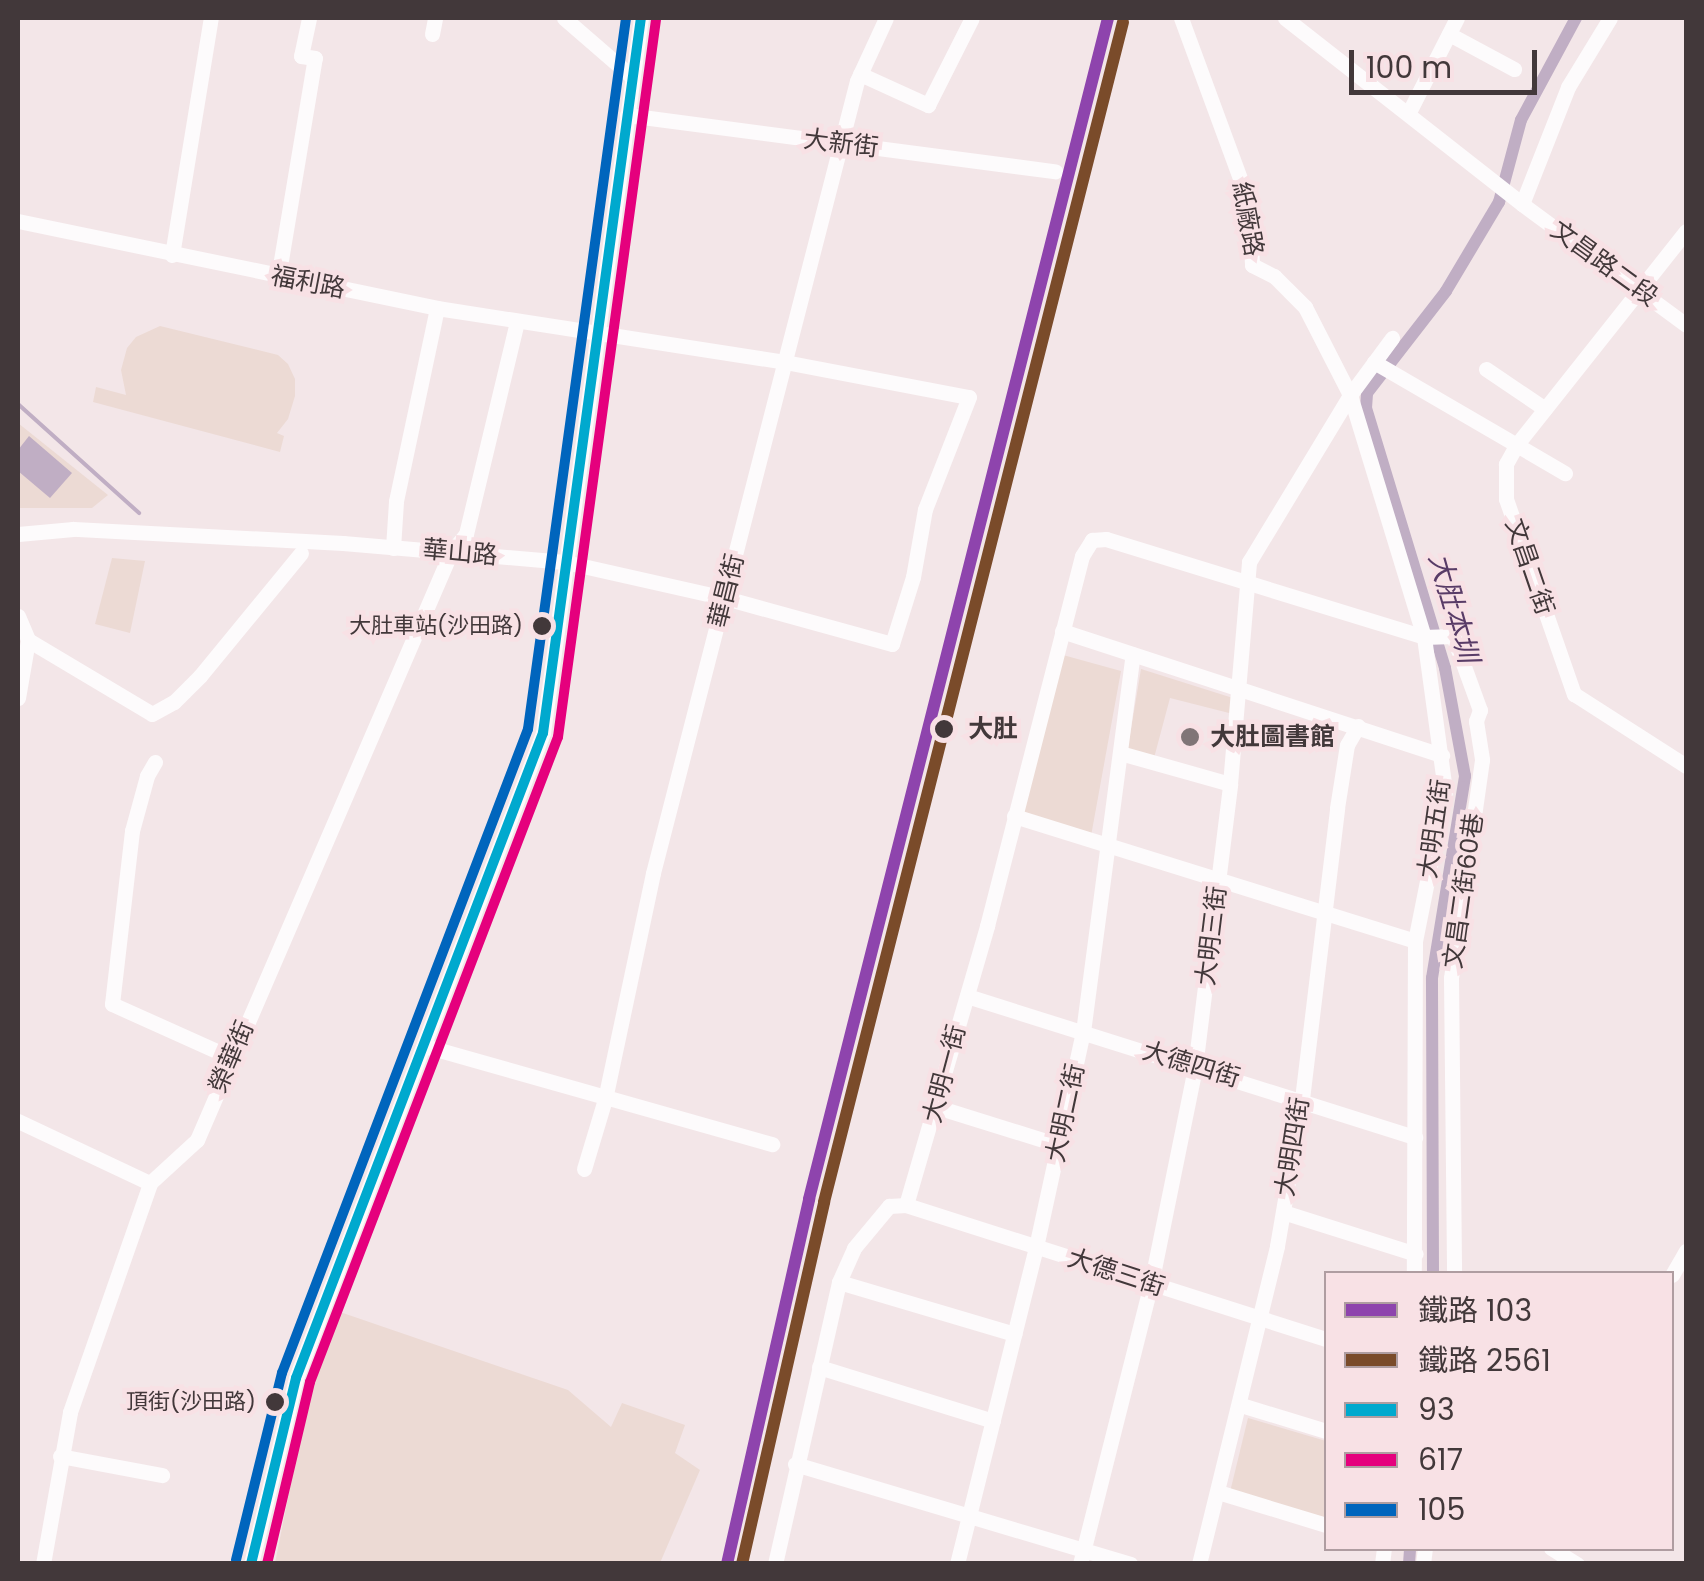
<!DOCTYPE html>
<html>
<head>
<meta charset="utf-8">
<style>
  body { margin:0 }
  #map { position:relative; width:1704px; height:1581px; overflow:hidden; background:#f3e6e8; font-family:Poppins,"Noto Sans TC",sans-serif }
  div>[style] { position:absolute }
  .green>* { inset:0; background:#ecdad4 }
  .water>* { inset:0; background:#c0aec4 }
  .stream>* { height:4px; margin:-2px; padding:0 2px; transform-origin:2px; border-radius:2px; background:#c0aec4 }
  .canal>* { height:12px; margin:-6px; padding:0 6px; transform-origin:6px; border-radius:6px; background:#c0aec4 }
  .minor>* { height:15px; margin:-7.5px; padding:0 7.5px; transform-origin:7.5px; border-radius:7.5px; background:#fdfbfc }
  .bus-1>* { height:10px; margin:-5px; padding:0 5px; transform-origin:5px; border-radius:5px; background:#00a9ce }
  .bus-2>* { height:10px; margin:-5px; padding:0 5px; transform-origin:5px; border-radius:5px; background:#e5007d }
  .bus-3>* { height:10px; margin:-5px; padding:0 5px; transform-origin:5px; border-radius:5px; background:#0065bd }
  .rail-1>* { height:12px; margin:-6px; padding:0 6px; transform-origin:6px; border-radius:6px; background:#8e44ad }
  .rail-2>* { height:12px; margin:-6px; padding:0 6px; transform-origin:6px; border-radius:6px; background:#7a4b2a }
  .dots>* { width:28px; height:28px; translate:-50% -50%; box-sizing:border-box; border:5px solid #f8e1e5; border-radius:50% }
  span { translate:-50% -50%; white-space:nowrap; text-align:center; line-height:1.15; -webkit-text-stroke:9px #f8e1e5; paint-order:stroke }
  .bus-label { font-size:22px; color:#42383a }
  .right { translate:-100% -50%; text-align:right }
  .street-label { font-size:25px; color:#42383a }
  .stop-label { font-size:25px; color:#42383a; font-weight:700 }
  .left { translate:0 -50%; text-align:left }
  .poi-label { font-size:25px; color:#42383a; font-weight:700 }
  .water-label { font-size:28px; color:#593c67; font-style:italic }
  .frame { position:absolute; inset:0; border:20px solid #42383a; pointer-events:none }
  .legend { position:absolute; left:1324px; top:1271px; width:350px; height:280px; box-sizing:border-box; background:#f8e1e5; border:2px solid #af9da1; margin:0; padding:12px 18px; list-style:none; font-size:30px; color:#42383a }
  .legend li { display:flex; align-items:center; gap:20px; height:50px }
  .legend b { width:50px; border:2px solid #af9da1 }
  .scale { position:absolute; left:1349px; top:50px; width:188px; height:45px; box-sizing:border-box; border:5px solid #42383a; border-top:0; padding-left:12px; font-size:30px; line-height:35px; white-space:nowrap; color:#42383a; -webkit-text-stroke:8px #f8e1e5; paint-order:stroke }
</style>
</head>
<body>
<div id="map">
  <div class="green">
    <div style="clip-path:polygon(160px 326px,278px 355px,288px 364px,295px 379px,295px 396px,288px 419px,277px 433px,284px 436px,280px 452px,93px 402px,96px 387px,126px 395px,121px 370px,127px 348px,136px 337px)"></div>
    <div style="clip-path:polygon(18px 423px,108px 495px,92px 508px,18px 508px)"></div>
    <div style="clip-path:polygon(112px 558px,145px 561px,130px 633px,95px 624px)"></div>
    <div style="clip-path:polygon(1063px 655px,1121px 671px,1091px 836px,1023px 816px)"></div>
    <div style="clip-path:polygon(1141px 669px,1236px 699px,1233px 714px,1170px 698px,1154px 758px,1127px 753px)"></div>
    <div style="clip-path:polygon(340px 1312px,568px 1390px,611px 1427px,622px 1403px,685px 1425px,675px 1453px,700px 1470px,660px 1563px,275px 1563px,309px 1393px)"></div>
    <div style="clip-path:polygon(1248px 1418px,1326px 1441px,1326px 1523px,1230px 1492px)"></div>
  </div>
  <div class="water">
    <div style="clip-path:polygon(29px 436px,72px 473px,50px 498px,18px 471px,18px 450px)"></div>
  </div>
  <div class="stream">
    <div style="left:18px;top:404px;width:163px;rotate:42deg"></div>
  </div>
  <div class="canal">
    <div style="left:1433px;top:1274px;width:296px;rotate:-90.2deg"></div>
    <div style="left:1432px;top:978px;width:205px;rotate:-80.7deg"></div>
    <div style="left:1465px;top:776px;width:110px;rotate:-100.5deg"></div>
    <div style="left:1445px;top:668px;width:272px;rotate:-106.9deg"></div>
    <div style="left:1366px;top:408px;width:15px;rotate:-86deg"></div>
    <div style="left:1367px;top:393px;width:129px;rotate:-52.2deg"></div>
    <div style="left:1446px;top:291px;width:104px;rotate:-59.2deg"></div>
    <div style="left:1499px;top:202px;width:85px;rotate:-75deg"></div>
    <div style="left:1521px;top:120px;width:116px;rotate:-61.7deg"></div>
    <div style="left:1409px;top:1564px;width:16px;rotate:-86deg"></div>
  </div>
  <div class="minor">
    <div style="left:564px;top:18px;width:89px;rotate:40.9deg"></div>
    <div style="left:1181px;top:18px;width:197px;rotate:69.8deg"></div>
    <div style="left:1249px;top:203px;width:62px;rotate:87.2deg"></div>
    <div style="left:1252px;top:265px;width:25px;rotate:27deg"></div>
    <div style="left:1274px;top:276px;width:44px;rotate:45deg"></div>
    <div style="left:1305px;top:307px;width:99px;rotate:62.9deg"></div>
    <div style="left:1350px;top:395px;width:253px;rotate:73deg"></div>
    <div style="left:1424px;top:637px;width:155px;rotate:82.2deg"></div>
    <div style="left:1445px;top:791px;width:153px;rotate:101.3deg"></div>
    <div style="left:1415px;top:941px;width:333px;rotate:90.2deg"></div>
    <div style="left:1285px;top:18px;width:301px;rotate:38.1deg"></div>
    <div style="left:1522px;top:204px;width:204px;rotate:36.4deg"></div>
    <div style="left:432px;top:34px;width:16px;rotate:-79deg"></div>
    <div style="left:1449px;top:34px;width:74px;rotate:28.3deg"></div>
    <div style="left:860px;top:74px;width:75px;rotate:24.5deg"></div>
    <div style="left:928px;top:105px;width:97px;rotate:-63.2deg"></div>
    <div style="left:1408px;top:114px;width:108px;rotate:-63deg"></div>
    <div style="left:627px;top:115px;width:432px;rotate:7.5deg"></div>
    <div style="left:1522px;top:204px;width:126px;rotate:-68.5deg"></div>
    <div style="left:1568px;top:87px;width:81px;rotate:-58.7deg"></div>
    <div style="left:18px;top:221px;width:428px;rotate:11.7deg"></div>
    <div style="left:437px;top:308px;width:352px;rotate:8.8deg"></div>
    <div style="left:785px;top:362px;width:187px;rotate:10.8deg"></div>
    <div style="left:969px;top:397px;width:120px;rotate:111.4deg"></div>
    <div style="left:925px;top:509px;width:69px;rotate:100deg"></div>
    <div style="left:913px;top:577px;width:70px;rotate:107.4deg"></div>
    <div style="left:892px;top:644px;width:173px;rotate:-164.6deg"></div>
    <div style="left:725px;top:598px;width:164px;rotate:-167.3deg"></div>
    <div style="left:565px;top:562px;width:223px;rotate:-175.1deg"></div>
    <div style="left:343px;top:543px;width:270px;rotate:-177deg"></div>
    <div style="left:73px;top:529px;width:55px;rotate:174.8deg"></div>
    <div style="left:1686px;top:231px;width:272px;rotate:128.4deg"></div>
    <div style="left:1517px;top:444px;width:23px;rotate:119deg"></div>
    <div style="left:1506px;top:464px;width:35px;rotate:90deg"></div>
    <div style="left:1506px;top:499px;width:207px;rotate:70.8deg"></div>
    <div style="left:1574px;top:694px;width:133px;rotate:32.7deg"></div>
    <div style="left:172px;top:255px;width:240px;rotate:-80.7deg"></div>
    <div style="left:278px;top:278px;width:223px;rotate:-80.5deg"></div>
    <div style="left:315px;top:58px;width:14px;rotate:-172deg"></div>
    <div style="left:301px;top:56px;width:39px;rotate:-78deg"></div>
    <div style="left:1374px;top:362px;width:221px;rotate:30.2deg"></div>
    <div style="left:1486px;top:369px;width:71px;rotate:34.1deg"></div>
    <div style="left:393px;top:548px;width:47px;rotate:-86.3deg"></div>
    <div style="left:396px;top:501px;width:197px;rotate:-78deg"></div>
    <div style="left:18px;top:616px;width:26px;rotate:67deg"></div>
    <div style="left:28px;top:640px;width:144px;rotate:30.8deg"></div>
    <div style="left:152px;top:714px;width:25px;rotate:-29deg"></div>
    <div style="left:174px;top:702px;width:37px;rotate:-45deg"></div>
    <div style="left:200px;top:676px;width:159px;rotate:-50.6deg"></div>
    <div style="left:1062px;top:631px;width:400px;rotate:18.1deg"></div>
    <div style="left:18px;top:698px;width:59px;rotate:-80.2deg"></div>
    <div style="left:1120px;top:753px;width:114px;rotate:15.7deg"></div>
    <div style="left:155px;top:762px;width:16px;rotate:120deg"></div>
    <div style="left:147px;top:776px;width:57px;rotate:105.3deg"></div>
    <div style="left:132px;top:831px;width:174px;rotate:96.6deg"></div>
    <div style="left:112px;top:1004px;width:132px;rotate:24.2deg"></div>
    <div style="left:1014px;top:816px;width:420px;rotate:17.3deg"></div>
    <div style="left:967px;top:996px;width:470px;rotate:17.5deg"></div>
    <div style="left:425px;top:1046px;width:361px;rotate:15.8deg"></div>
    <div style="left:937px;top:1107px;width:128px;rotate:17.3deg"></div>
    <div style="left:18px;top:1121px;width:146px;rotate:25.2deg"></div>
    <div style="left:584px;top:1169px;width:73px;rotate:-73.3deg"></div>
    <div style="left:605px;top:1099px;width:231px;rotate:-78deg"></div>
    <div style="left:653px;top:873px;width:818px;rotate:-75.56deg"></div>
    <div style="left:857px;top:81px;width:69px;rotate:-65.3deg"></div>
    <div style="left:906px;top:1205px;width:291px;rotate:-73.8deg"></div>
    <div style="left:987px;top:926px;width:382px;rotate:-75.6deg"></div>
    <div style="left:1082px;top:556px;width:19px;rotate:-58deg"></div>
    <div style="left:1092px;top:540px;width:14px;rotate:-4deg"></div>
    <div style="left:1106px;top:539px;width:333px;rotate:17.1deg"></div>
    <div style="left:1424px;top:637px;width:29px;rotate:-2deg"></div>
    <div style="left:1453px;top:636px;width:79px;rotate:70deg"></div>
    <div style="left:1480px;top:710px;width:12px;rotate:110deg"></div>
    <div style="left:1476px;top:721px;width:39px;rotate:81deg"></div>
    <div style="left:1482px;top:760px;width:220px;rotate:98.1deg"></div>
    <div style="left:1451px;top:978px;width:296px;rotate:89.4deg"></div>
    <div style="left:1283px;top:1212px;width:139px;rotate:17.5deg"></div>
    <div style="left:1672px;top:1275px;width:28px;rotate:-60deg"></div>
    <div style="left:839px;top:1282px;width:183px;rotate:16.5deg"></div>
    <div style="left:819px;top:1367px;width:182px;rotate:17.2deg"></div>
    <div style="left:1241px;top:1405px;width:89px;rotate:17deg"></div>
    <div style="left:60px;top:1456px;width:104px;rotate:10.6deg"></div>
    <div style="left:795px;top:1464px;width:350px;rotate:16.6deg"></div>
    <div style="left:1218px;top:1492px;width:113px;rotate:17deg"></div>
    <div style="left:1551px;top:1548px;width:31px;rotate:32deg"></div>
    <div style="left:43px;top:1564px;width:154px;rotate:-79.9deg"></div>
    <div style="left:70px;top:1412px;width:243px;rotate:-70.7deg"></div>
    <div style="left:150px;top:1183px;width:64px;rotate:-42.5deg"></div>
    <div style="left:197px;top:1140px;width:641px;rotate:-66.64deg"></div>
    <div style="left:451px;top:552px;width:23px;rotate:-50deg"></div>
    <div style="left:466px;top:534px;width:218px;rotate:-76.5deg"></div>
    <div style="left:251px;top:1564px;width:191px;rotate:-76.4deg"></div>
    <div style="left:296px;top:1378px;width:691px;rotate:-69.05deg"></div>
    <div style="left:543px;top:733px;width:722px;rotate:-82.2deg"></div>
    <div style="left:775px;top:1564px;width:289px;rotate:-77.2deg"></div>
    <div style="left:839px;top:1282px;width:37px;rotate:-66deg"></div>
    <div style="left:854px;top:1248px;width:55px;rotate:-50.2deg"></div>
    <div style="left:889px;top:1206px;width:17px;rotate:-3deg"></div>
    <div style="left:906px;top:1205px;width:441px;rotate:17.7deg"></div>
    <div style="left:957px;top:1564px;width:327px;rotate:-76deg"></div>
    <div style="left:1036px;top:1247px;width:220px;rotate:-77.7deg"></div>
    <div style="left:1083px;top:1032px;width:381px;rotate:-82.5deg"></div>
    <div style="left:1080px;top:1564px;width:289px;rotate:-75.8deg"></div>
    <div style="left:1151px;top:1284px;width:221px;rotate:-78.5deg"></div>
    <div style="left:1195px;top:1067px;width:285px;rotate:-82.9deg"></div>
    <div style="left:1230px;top:784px;width:223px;rotate:-85.1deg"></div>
    <div style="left:1249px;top:562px;width:195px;rotate:-58.8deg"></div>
    <div style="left:1350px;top:395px;width:71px;rotate:-53.6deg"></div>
    <div style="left:1199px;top:1564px;width:327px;rotate:-76.2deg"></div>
    <div style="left:1277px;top:1246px;width:149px;rotate:-80.3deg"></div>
    <div style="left:1302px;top:1099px;width:293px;rotate:-83.1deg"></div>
    <div style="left:1337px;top:808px;width:64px;rotate:-81deg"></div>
    <div style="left:1347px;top:745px;width:22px;rotate:-60deg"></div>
    <div style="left:1382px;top:1564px;width:16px;rotate:-83deg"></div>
    <div style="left:1423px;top:1564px;width:16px;rotate:-83deg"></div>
  </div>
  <div class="bus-1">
    <div style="left:251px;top:1564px;width:191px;rotate:-76.4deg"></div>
    <div style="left:296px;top:1378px;width:691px;rotate:-69.05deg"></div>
    <div style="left:543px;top:733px;width:722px;rotate:-82.2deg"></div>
  </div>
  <div class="bus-2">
    <div style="left:267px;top:1564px;width:187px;rotate:-76.7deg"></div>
    <div style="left:310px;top:1382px;width:691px;rotate:-68.97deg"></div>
    <div style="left:558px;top:737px;width:724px;rotate:-82.22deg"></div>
  </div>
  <div class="bus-3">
    <div style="left:236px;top:1560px;width:193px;rotate:-76.2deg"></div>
    <div style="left:282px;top:1373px;width:689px;rotate:-69.09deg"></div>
    <div style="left:528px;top:729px;width:718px;rotate:-82.15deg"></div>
  </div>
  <div class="rail-1">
    <div style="left:727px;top:1564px;width:374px;rotate:-77.3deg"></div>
    <div style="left:809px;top:1199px;width:1218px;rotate:-75.79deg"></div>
  </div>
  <div class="rail-2">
    <div style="left:742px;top:1564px;width:371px;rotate:-77.2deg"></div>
    <div style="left:824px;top:1202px;width:1217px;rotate:-75.78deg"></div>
  </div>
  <div class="dots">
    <div style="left:542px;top:626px;background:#42383a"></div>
    <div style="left:944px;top:729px;background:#42383a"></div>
    <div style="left:1190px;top:737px;background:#807577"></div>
    <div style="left:275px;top:1402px;background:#42383a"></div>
  </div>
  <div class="bus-label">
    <span class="right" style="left:523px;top:626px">大肚車站(沙田路)</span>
    <span class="right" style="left:256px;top:1402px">頂街(沙田路)</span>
  </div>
  <div class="street-label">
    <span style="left:841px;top:144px;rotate:7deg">大新街</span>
    <span style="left:1247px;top:219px;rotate:80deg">紙廠路</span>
    <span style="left:1604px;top:264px;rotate:36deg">文昌路二段</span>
    <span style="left:308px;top:283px;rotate:11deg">福利路</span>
    <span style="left:460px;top:553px;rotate:5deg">華山路</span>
    <span style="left:1529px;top:567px;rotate:71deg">文昌二街</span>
    <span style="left:727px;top:591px;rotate:-76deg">華昌街</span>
    <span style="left:1435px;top:829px;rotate:-82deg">大明五街</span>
    <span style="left:1464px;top:891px;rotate:-82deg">文昌二街60巷</span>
    <span style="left:1212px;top:936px;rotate:-83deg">大明三街</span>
    <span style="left:232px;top:1057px;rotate:-67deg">榮華街</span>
    <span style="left:1191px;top:1065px;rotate:17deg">大德四街</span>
    <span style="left:945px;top:1074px;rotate:-75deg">大明一街</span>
    <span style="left:1066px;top:1113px;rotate:-78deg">大明二街</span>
    <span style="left:1293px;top:1147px;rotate:-81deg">大明四街</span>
    <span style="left:1116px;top:1273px;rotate:18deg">大德三街</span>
  </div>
  <div class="stop-label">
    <span class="left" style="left:968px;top:729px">大肚</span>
  </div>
  <div class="poi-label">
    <span class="left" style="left:1210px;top:737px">大肚圖書館</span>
  </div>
  <div class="water-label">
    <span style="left:1453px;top:608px;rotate:74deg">大肚本圳</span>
  </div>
  <div class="frame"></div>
  <ul class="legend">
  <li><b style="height:12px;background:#8e44ad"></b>鐵路 103</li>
  <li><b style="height:12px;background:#7a4b2a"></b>鐵路 2561</li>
  <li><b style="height:12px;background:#00a9ce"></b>93</li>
  <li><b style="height:12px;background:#e5007d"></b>617</li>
  <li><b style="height:12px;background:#0065bd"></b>105</li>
  </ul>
  <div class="scale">100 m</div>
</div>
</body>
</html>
